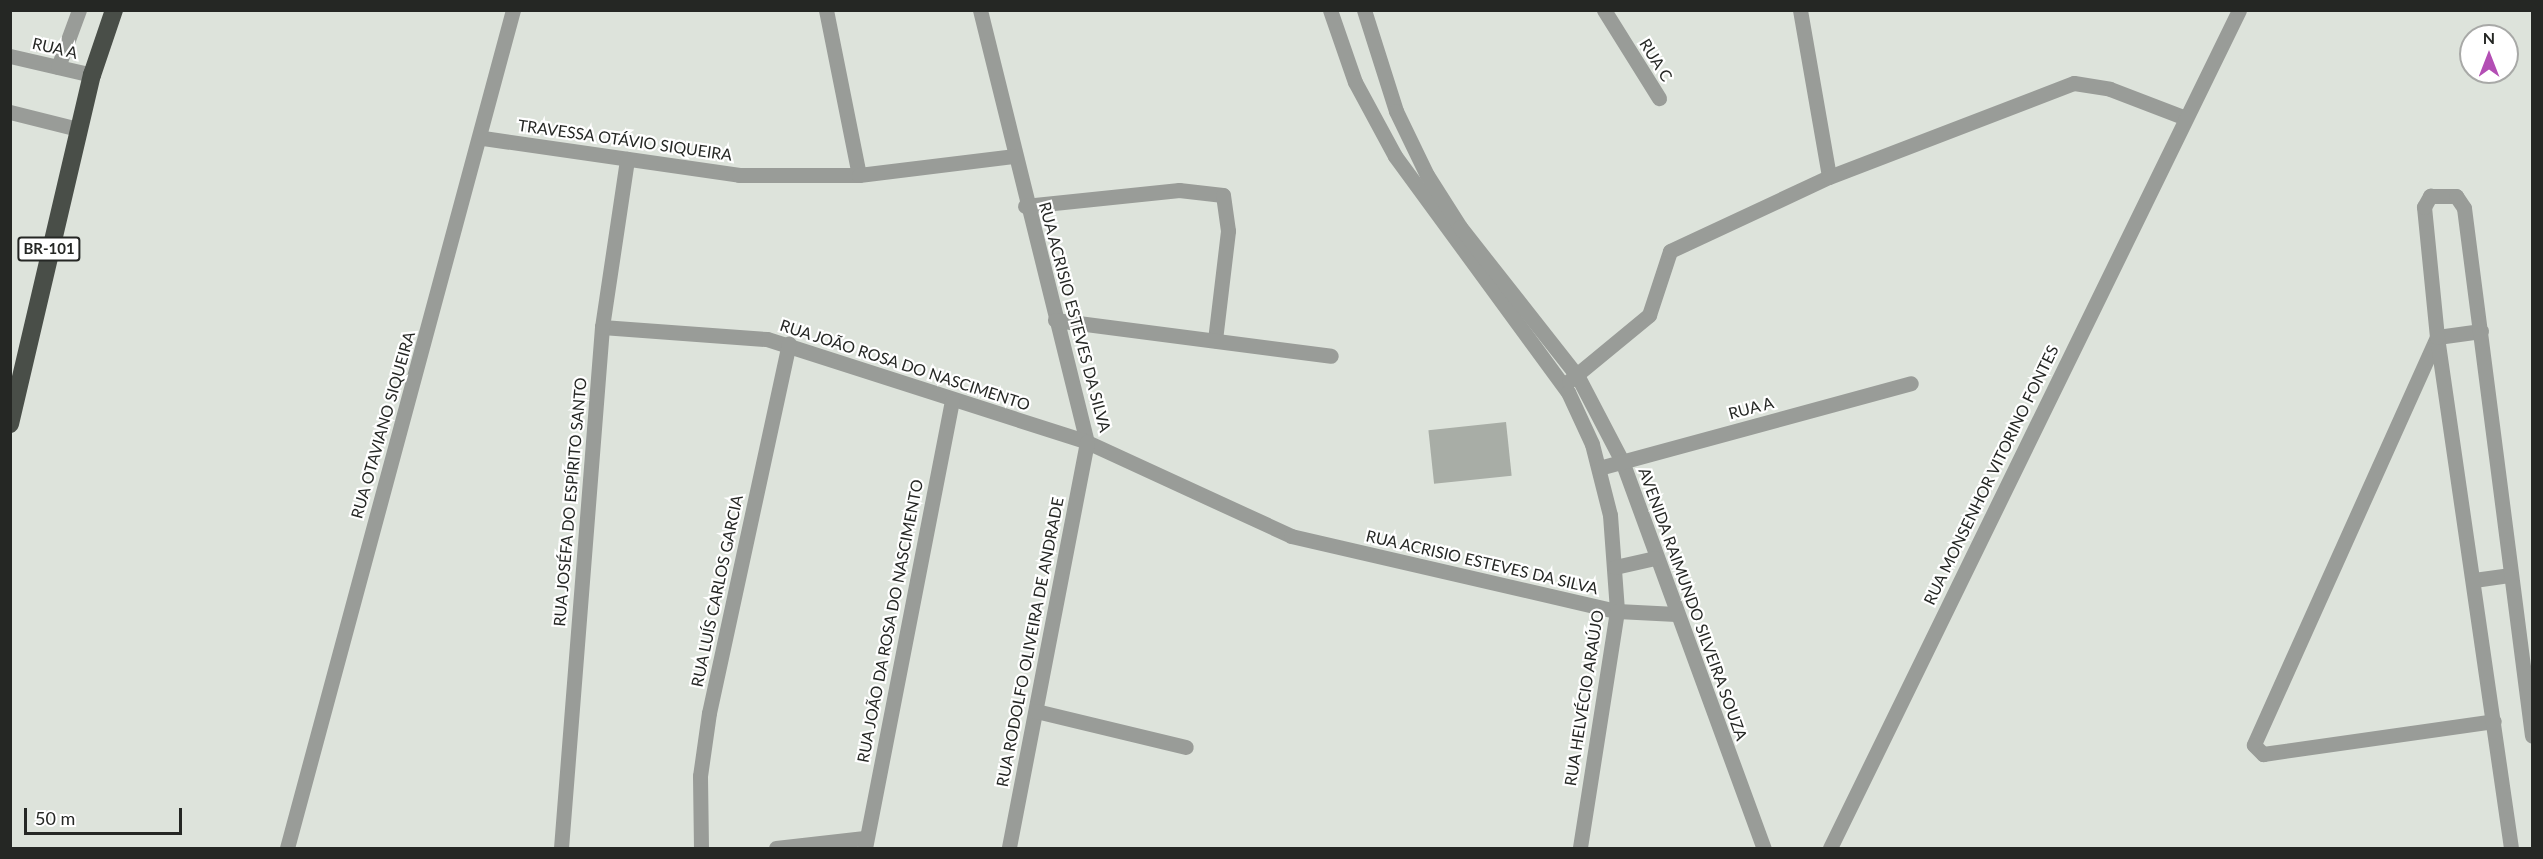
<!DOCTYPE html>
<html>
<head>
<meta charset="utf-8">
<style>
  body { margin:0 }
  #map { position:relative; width:2543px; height:859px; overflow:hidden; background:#dde3db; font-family:Lato,sans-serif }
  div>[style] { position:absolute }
  .building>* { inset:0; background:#a8ada6; transform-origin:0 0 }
  .minor>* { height:15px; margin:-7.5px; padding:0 7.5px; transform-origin:7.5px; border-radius:7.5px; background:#999c98 }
  .highway>* { height:18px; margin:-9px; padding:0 9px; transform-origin:9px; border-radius:9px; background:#494e48 }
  span { translate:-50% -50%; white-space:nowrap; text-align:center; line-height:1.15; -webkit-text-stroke:4.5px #fff; paint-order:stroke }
  .shield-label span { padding:2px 4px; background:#fff; border:2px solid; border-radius:4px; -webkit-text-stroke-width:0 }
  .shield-label { font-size:15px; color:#252724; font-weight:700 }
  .street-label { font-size:16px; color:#252724 }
  .frame { position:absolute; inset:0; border:12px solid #252724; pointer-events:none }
  .north { position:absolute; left:2459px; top:24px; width:60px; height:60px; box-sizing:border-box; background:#fff; border:2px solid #a8a9a7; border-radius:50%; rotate:0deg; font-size:16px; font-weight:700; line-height:24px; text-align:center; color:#252724 }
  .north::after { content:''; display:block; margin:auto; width:21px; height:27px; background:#b34eb4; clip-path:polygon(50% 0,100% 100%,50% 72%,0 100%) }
  .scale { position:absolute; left:24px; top:808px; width:158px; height:27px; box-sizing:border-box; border:3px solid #252724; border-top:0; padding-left:8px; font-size:18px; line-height:21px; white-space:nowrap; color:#252724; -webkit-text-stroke:4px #fff; paint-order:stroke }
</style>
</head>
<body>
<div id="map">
  <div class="building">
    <div style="left:1506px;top:422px;width:54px;height:78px;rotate:84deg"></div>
  </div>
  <div class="minor">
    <div style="left:826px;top:10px;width:168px;rotate:78.7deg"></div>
    <div style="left:980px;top:10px;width:445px;rotate:76.1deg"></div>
    <div style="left:1087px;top:442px;width:225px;rotate:24.7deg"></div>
    <div style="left:1291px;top:536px;width:335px;rotate:13deg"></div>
    <div style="left:1617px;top:611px;width:59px;rotate:2.9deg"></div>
    <div style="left:1330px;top:10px;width:76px;rotate:70.9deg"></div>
    <div style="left:1355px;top:82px;width:84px;rotate:61.6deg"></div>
    <div style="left:1395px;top:156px;width:293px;rotate:53.8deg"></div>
    <div style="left:1568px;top:392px;width:57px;rotate:65.2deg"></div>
    <div style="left:1592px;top:444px;width:73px;rotate:75.8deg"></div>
    <div style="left:1610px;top:515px;width:96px;rotate:85.8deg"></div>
    <div style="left:1617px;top:611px;width:240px;rotate:98.9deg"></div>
    <div style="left:1364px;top:10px;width:106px;rotate:72.4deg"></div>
    <div style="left:1396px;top:111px;width:71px;rotate:64.2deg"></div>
    <div style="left:1427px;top:175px;width:62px;rotate:57.6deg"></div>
    <div style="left:1460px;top:227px;width:191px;rotate:51.8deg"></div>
    <div style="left:1578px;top:377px;width:95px;rotate:62.4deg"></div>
    <div style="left:1622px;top:461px;width:412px;rotate:69.9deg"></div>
    <div style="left:1604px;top:10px;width:104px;rotate:58deg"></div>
    <div style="left:1800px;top:10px;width:169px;rotate:80.1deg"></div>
    <div style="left:10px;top:56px;width:84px;rotate:13deg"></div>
    <div style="left:58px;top:67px;width:61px;rotate:-69.8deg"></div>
    <div style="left:10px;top:112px;width:70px;rotate:14deg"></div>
    <div style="left:483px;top:138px;width:259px;rotate:8.2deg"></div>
    <div style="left:739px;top:175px;width:120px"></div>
    <div style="left:859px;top:175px;width:155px;rotate:-7deg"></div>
    <div style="left:1025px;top:206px;width:155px;rotate:-5.9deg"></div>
    <div style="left:1179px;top:190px;width:44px;rotate:6.5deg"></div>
    <div style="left:1223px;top:195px;width:36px;rotate:82deg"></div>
    <div style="left:1228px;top:231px;width:110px;rotate:96.8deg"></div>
    <div style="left:1055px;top:320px;width:278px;rotate:7.4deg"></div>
    <div style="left:602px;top:327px;width:165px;rotate:4.2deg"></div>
    <div style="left:767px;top:339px;width:336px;rotate:17.8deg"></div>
    <div style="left:1087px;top:442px;width:413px;rotate:100.9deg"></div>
    <div style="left:2481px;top:331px;width:44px;rotate:172.2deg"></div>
    <div style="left:2437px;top:337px;width:447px;rotate:114.2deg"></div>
    <div style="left:2254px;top:745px;width:13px;rotate:45deg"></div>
    <div style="left:2263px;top:754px;width:233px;rotate:-8.1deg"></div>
    <div style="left:1569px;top:381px;width:104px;rotate:-39.5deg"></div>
    <div style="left:1649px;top:315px;width:67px;rotate:-71.8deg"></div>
    <div style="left:1670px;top:251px;width:175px;rotate:-25deg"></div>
    <div style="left:1829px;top:177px;width:262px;rotate:-21deg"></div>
    <div style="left:2074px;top:83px;width:36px;rotate:9deg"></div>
    <div style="left:2110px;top:89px;width:81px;rotate:20.9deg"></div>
    <div style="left:1599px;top:468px;width:323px;rotate:-15.2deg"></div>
    <div style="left:1615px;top:567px;width:41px;rotate:-12.7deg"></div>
    <div style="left:2474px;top:580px;width:37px;rotate:-8deg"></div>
    <div style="left:1036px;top:711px;width:154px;rotate:13.5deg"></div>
    <div style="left:287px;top:848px;width:868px;rotate:-74.91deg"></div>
    <div style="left:561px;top:848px;width:523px;rotate:-85.5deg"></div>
    <div style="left:602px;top:327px;width:170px;rotate:-81.5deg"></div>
    <div style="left:701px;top:848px;width:72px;rotate:-90.8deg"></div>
    <div style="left:700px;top:776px;width:64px;rotate:-81.9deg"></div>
    <div style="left:709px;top:713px;width:378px;rotate:-77.8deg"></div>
    <div style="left:776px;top:848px;width:89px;rotate:-6.5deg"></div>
    <div style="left:865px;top:848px;width:455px;rotate:-79deg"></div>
    <div style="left:1830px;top:848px;width:932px;rotate:-63.98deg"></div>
    <div style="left:2511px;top:848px;width:516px;rotate:-98.24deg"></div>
    <div style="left:2437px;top:337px;width:131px;rotate:-95.7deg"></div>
    <div style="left:2424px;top:207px;width:13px;rotate:-61deg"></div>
    <div style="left:2430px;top:196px;width:26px"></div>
    <div style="left:2456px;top:196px;width:14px;rotate:56deg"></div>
    <div style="left:2464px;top:208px;width:532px;rotate:82.66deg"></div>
  </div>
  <div class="highway">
    <div style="left:10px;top:424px;width:359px;rotate:-76.8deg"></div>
    <div style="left:92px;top:75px;width:69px;rotate:-71.3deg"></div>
  </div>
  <div class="shield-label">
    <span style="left:49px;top:249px">BR-101</span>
  </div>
  <div class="street-label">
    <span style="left:55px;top:48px;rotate:13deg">RUA A</span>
    <span style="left:1656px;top:60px;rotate:58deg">RUA C</span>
    <span style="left:625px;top:140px;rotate:8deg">TRAVESSA OTÁVIO SIQUEIRA</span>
    <span style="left:1075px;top:317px;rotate:75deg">RUA ACRISIO ESTEVES DA SILVA</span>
    <span style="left:905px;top:365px;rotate:18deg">RUA JOÃO ROSA DO NASCIMENTO</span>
    <span style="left:1751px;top:408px;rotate:-15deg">RUA A</span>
    <span style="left:383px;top:425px;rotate:-74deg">RUA OTAVIANO SIQUEIRA</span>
    <span style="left:1991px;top:475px;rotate:-64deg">RUA MONSENHOR VITORINO FONTES</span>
    <span style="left:570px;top:502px;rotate:-85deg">RUA JOSÉFA DO ESPÍRITO SANTO</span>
    <span style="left:1482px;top:562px;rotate:13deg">RUA ACRISIO ESTEVES DA SILVA</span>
    <span style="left:717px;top:591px;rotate:-78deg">RUA LUÍS CARLOS GARCIA</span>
    <span style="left:1693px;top:604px;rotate:70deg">AVENIDA RAIMUNDO SILVEIRA SOUZA</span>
    <span style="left:890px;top:621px;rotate:-79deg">RUA JOÃO DA ROSA DO NASCIMENTO</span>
    <span style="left:1030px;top:642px;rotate:-79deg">RUA RODOLFO OLIVEIRA DE ANDRADE</span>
    <span style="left:1584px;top:698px;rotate:-81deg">RUA HELVÉCIO ARAÚJO</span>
  </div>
  <div class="frame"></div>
  <div class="north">N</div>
  <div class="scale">50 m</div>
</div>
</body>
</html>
